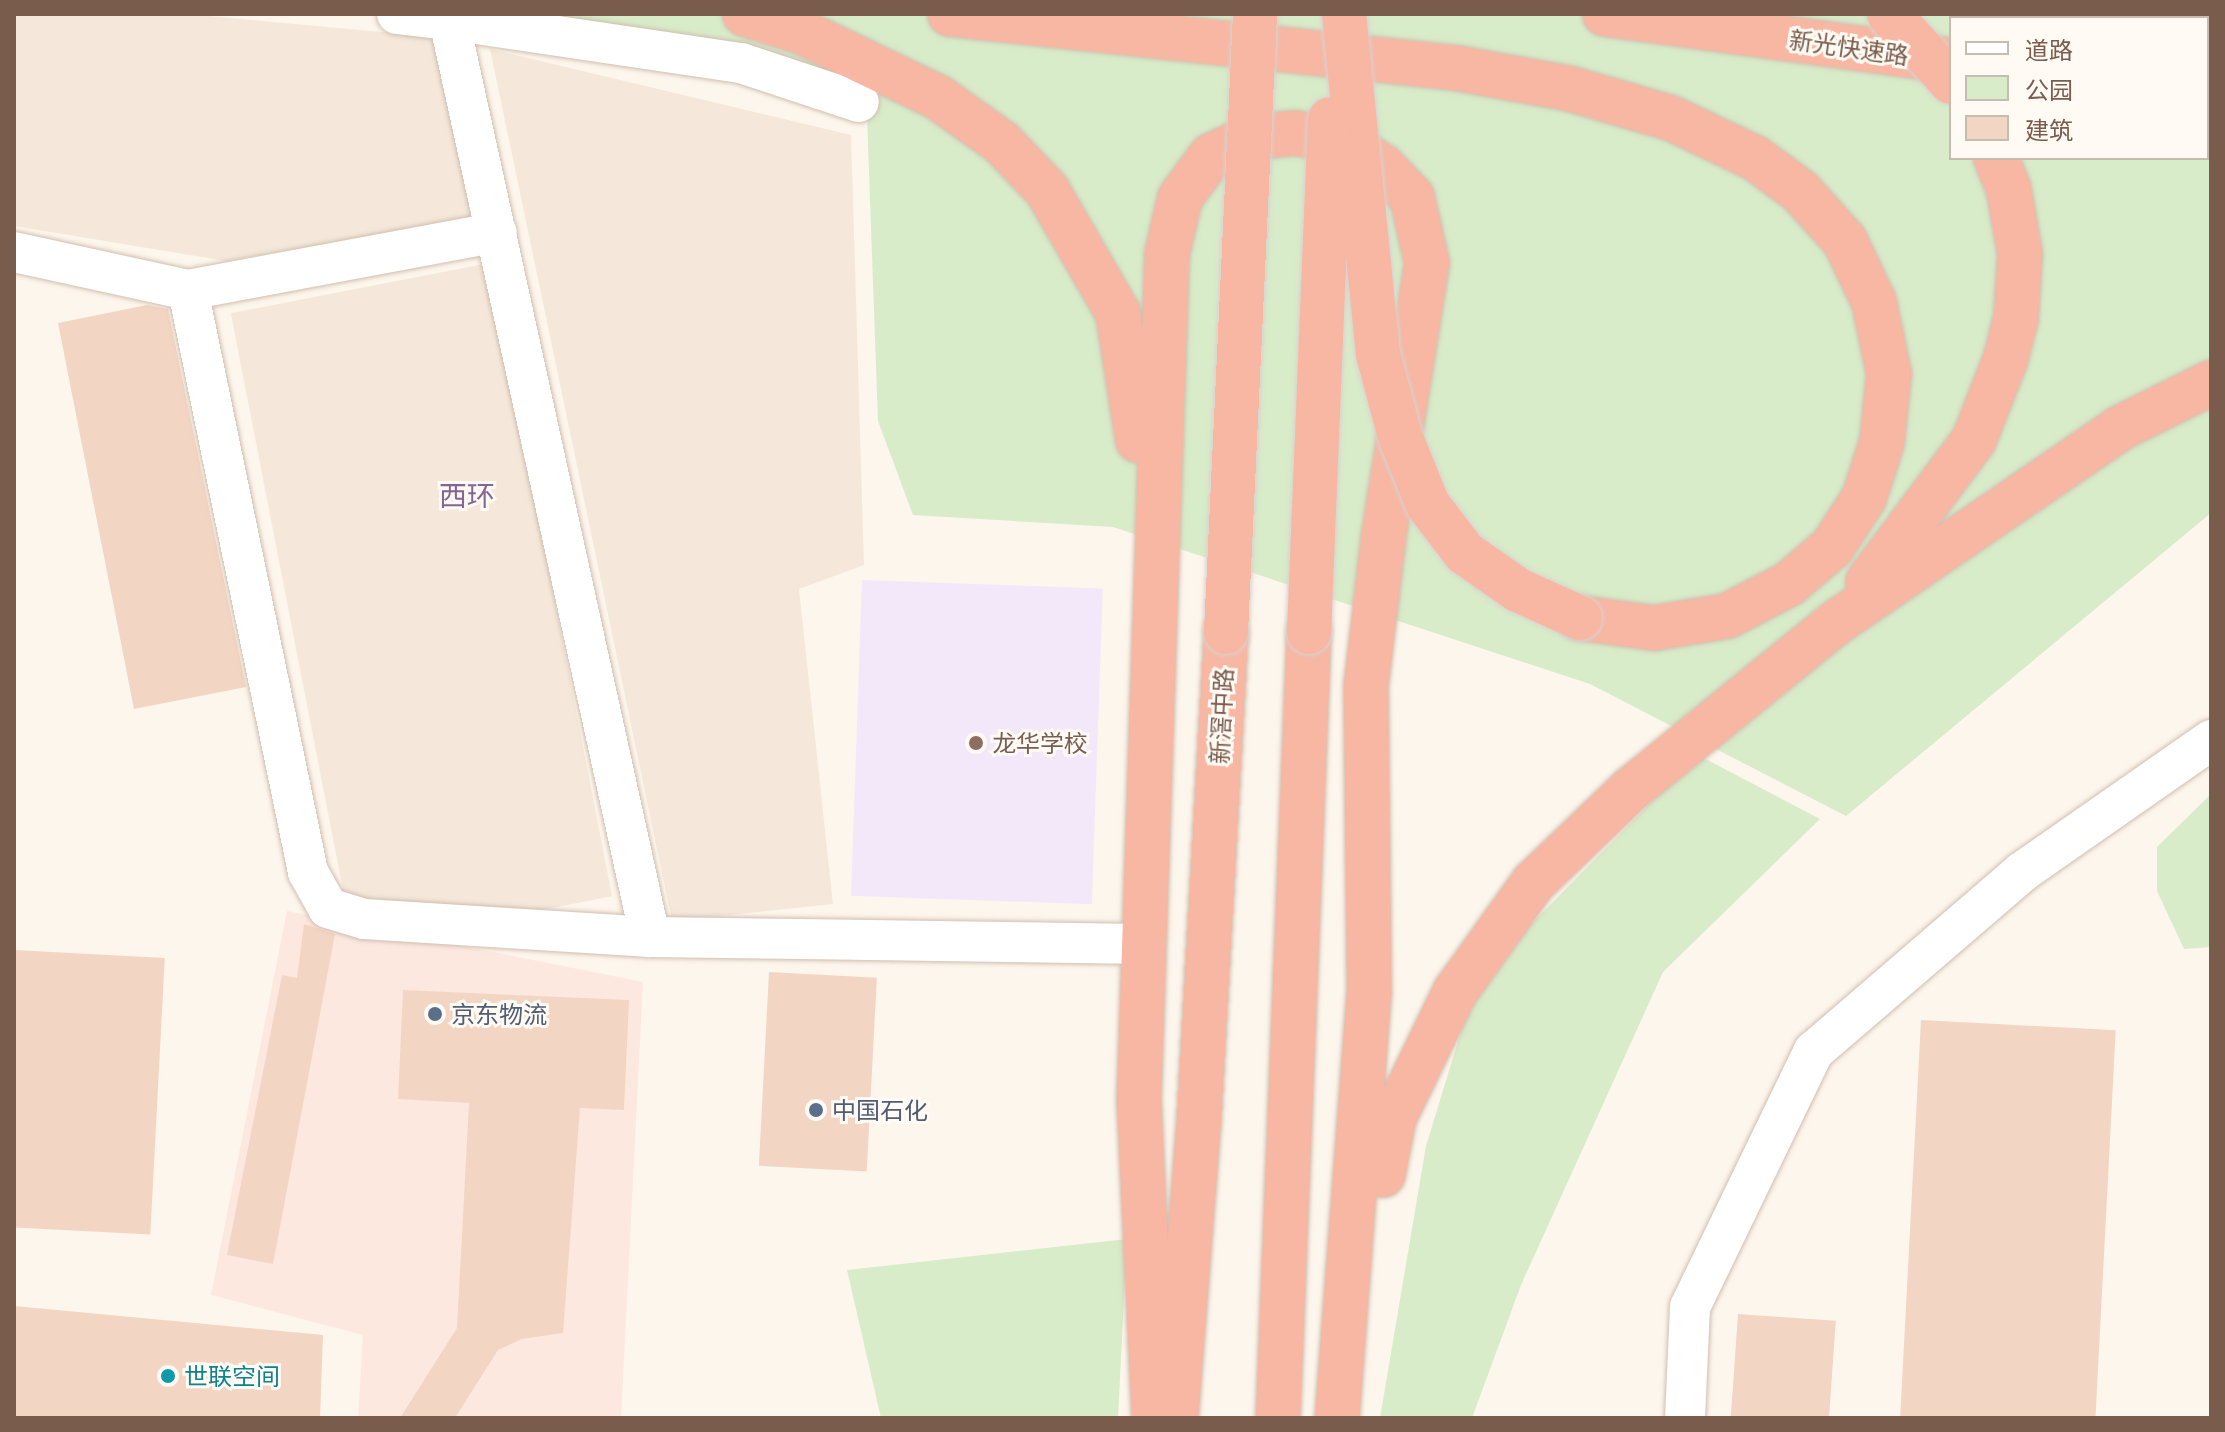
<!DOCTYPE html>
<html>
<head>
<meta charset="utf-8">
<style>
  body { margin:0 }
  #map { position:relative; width:2225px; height:1432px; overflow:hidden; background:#fdf6ec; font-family:"Exo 2","Noto Sans SC",sans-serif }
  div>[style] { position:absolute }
  .residential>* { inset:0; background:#f5e8da; transform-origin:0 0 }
  .commercial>* { inset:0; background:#fde8e0 }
  .education>* { inset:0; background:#f3e8fa; transform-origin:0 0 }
  .green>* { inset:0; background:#d8ecc9 }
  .building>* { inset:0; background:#f3d5c3; transform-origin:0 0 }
  .roads { filter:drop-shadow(0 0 2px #d1beb0) drop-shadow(0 0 2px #d1beb0) }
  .street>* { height:40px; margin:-20px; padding:0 20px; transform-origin:20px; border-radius:20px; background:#fff }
  .highway>* { height:44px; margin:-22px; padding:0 22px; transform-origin:22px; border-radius:22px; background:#f7b7a3 }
  .bridges { filter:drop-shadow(0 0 2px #dad1cd) drop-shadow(0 0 2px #dad1cd) }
  .highway-bridge>* { height:44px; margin:-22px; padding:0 22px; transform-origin:22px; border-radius:22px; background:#f7b7a3 }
  .dots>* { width:22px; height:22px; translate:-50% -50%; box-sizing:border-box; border:4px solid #fffaf3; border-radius:50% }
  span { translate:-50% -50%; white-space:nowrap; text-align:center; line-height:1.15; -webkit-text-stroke:6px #fffaf3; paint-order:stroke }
  .street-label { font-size:24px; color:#7a5c4d }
  .education-label { font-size:24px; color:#785e54 }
  .left { translate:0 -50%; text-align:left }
  .service-label { font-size:24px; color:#4e5e75 }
  .culture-label { font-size:24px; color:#0d838f }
  .quarter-label { font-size:28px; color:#846695 }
  .frame { position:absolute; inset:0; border:16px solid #7a5c4d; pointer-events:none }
  .legend { position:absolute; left:1949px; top:16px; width:260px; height:144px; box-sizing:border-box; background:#fffaf3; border:2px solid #cabbb1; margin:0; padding:10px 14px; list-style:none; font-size:24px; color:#7a5c4d }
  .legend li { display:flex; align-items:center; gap:16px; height:40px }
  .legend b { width:40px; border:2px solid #cabbb1 }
</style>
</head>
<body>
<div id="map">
  <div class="residential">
    <div style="clip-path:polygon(14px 14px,187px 14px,436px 37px,471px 219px,226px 261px,14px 226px)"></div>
    <div style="clip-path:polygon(490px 49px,851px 135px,864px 565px,799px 589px,833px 904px,672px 921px)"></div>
    <div style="left:489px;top:263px;width:645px;height:263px;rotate:79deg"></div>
  </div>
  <div class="commercial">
    <div style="clip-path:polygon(287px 911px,643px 982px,621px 1418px,358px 1418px,363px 1335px,211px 1295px)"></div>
  </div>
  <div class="education">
    <div style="left:862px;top:580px;width:241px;height:316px;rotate:2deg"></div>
  </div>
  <div class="green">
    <div style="clip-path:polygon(414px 14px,2054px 14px,2057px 18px,1951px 18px,1951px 158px,2207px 158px,2211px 154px,2211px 513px,1846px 816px,1590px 684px,1113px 527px,913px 515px,878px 421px,866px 89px)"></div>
    <div style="clip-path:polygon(1698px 755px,1820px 819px,1663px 972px,1521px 1285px,1472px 1418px,1380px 1418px,1426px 1146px,1477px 979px)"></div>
    <div style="clip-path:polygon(2211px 794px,2211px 947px,2184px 949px,2157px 891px,2157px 847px)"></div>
    <div style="clip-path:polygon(1127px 1239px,1118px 1418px,881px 1418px,847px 1270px)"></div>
  </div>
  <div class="building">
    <div style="clip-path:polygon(147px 305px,168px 309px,246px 687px,134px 709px,58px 323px)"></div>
    <div style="clip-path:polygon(304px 924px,335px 934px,273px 1264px,227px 1255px,282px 975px,297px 978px)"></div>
    <div style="left:14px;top:950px;width:151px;height:277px;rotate:3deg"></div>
    <div style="left:769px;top:972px;width:108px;height:194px;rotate:3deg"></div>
    <div style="clip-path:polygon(403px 990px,629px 1000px,624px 1110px,580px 1108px,563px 1333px,522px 1339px,498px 1350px,455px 1418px,400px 1418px,457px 1328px,469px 1103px,398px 1099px)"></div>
    <div style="left:1921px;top:1020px;width:195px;height:398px;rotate:3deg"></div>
    <div style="clip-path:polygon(14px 1306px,323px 1335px,320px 1418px,14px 1418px)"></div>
    <div style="left:1738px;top:1314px;width:98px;height:104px;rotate:4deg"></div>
  </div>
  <div class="roads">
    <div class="street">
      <div style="left:397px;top:14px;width:52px;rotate:6.6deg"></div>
      <div style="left:14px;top:252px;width:178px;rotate:12.3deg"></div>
      <div style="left:188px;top:290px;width:594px;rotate:78.35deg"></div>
      <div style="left:308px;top:872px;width:41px;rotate:60.9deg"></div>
      <div style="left:328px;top:908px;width:38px;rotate:17deg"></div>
      <div style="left:364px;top:919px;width:287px;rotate:3.6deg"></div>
      <div style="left:650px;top:937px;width:494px;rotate:0.8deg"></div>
      <div style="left:188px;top:290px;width:314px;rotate:-10.6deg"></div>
      <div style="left:650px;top:937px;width:939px;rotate:-102.36deg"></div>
      <div style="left:449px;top:20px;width:295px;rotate:8.4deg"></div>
      <div style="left:741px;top:63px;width:124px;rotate:18.3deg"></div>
      <div style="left:1685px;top:1418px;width:111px;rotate:-87.4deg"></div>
      <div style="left:1690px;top:1307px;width:284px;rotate:-64.2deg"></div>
      <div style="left:1814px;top:1051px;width:274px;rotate:-40.7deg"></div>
      <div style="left:2022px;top:872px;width:231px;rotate:-34.9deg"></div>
    </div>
    <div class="highway">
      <div style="left:745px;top:14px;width:58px;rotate:17.2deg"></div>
      <div style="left:800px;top:31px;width:154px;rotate:25.7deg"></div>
      <div style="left:939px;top:98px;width:77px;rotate:35.5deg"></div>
      <div style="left:1002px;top:143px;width:65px;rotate:46.2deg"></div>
      <div style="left:1047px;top:190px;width:142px;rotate:60deg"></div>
      <div style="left:1118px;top:313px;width:129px;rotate:81.1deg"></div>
      <div style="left:950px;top:14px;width:509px;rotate:6.09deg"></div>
      <div style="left:1456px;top:68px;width:117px;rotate:10.3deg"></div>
      <div style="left:1571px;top:89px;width:104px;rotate:16.2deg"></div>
      <div style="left:1671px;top:118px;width:93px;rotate:25.5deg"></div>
      <div style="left:1755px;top:158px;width:56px;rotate:36.3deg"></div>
      <div style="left:1800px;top:191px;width:67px;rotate:48deg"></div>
      <div style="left:1845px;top:241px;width:68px;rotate:64.6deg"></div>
      <div style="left:1874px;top:302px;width:74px;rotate:78.2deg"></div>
      <div style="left:1889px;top:374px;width:68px;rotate:95.9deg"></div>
      <div style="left:1882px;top:442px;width:59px;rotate:107.8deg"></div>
      <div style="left:1864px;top:498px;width:59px;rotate:123.1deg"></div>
      <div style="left:1832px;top:547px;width:57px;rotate:139.3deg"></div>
      <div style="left:1789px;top:584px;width:70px;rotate:152.7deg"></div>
      <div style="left:1727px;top:616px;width:74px;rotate:170.7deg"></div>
      <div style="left:1654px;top:628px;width:75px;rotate:-172.3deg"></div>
      <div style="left:1605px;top:14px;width:349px;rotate:7.7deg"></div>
      <div style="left:2207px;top:96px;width:4px;rotate:14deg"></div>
      <div style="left:1868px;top:582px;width:177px;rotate:-53.3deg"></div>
      <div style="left:1974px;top:440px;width:88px;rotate:-68.7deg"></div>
      <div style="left:2006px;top:358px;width:41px;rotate:-76deg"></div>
      <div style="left:2016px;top:318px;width:64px;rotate:-86.4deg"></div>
      <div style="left:2020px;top:254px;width:65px;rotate:-99.8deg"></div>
      <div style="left:2009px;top:190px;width:35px;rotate:-112deg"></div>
      <div style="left:1383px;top:1175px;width:58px;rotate:-79.1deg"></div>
      <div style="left:1394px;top:1118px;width:140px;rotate:-64.2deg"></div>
      <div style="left:1455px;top:992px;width:134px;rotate:-54.4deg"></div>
      <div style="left:1533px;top:883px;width:134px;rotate:-43.8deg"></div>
      <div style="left:1630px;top:790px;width:267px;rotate:-39.1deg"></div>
      <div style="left:1837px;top:622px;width:343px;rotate:-34.4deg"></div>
      <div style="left:2120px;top:428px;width:102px;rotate:-26.3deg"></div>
      <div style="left:1154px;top:1418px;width:319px;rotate:-92.7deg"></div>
      <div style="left:1139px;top:1099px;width:845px;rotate:-88.1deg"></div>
      <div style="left:1167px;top:254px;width:57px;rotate:-76.9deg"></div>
      <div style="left:1180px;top:198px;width:52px;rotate:-53.6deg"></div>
      <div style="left:1211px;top:156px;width:45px;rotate:-24.9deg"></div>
      <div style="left:1252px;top:137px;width:44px;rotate:-5.2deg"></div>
      <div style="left:1296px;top:133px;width:51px;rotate:11.3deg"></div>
      <div style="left:1346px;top:143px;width:44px;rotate:33deg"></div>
      <div style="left:1383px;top:167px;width:42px;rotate:46deg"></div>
      <div style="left:1412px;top:197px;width:68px;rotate:77.2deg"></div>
      <div style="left:1427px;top:263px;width:282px;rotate:99deg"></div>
      <div style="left:1383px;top:542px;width:145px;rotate:96.7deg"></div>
      <div style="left:1366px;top:686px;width:308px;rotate:89.4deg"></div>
      <div style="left:1369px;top:994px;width:425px;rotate:94.3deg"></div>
      <div style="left:1176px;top:1418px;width:300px;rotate:-85.6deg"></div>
      <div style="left:1199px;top:1119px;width:488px;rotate:-86.8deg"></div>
      <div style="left:1278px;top:1418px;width:787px;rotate:-87.74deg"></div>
    </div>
  </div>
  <div class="bridges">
    <div class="highway-bridge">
      <div style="left:1344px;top:14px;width:342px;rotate:84.3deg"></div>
      <div style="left:1378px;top:354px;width:85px;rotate:75deg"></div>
      <div style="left:1400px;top:436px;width:74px;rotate:67.9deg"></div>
      <div style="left:1428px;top:505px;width:61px;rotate:52.4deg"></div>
      <div style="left:1465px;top:553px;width:65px;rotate:34.9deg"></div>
      <div style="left:1518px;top:590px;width:68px;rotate:24.3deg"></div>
      <div style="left:1889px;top:14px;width:92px;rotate:47.6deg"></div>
      <div style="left:1226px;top:632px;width:619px;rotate:-87.31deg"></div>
      <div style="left:1309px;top:632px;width:513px;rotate:-87.66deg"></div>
    </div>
  </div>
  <div class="dots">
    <div style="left:976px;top:743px;background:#8d6e63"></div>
    <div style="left:435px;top:1014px;background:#5c6f8a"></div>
    <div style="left:816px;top:1110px;background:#5c6f8a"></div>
    <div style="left:168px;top:1376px;background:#0f9aa8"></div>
  </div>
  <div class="street-label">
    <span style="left:1849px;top:47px;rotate:8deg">新光快速路</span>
    <span style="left:1221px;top:716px;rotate:-87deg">新滘中路</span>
  </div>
  <div class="education-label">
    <span class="left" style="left:992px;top:743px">龙华学校</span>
  </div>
  <div class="service-label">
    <span class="left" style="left:451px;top:1014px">京东物流</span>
    <span class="left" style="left:832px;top:1110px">中国石化</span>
  </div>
  <div class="culture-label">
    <span class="left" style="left:184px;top:1376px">世联空间</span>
  </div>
  <div class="quarter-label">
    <span style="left:467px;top:495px">西环</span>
  </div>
  <div class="frame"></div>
  <ul class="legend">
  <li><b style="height:10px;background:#fff"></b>道路</li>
  <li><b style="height:22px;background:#d8ecc9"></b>公园</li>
  <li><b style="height:22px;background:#f3d5c3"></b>建筑</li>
  </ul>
</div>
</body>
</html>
